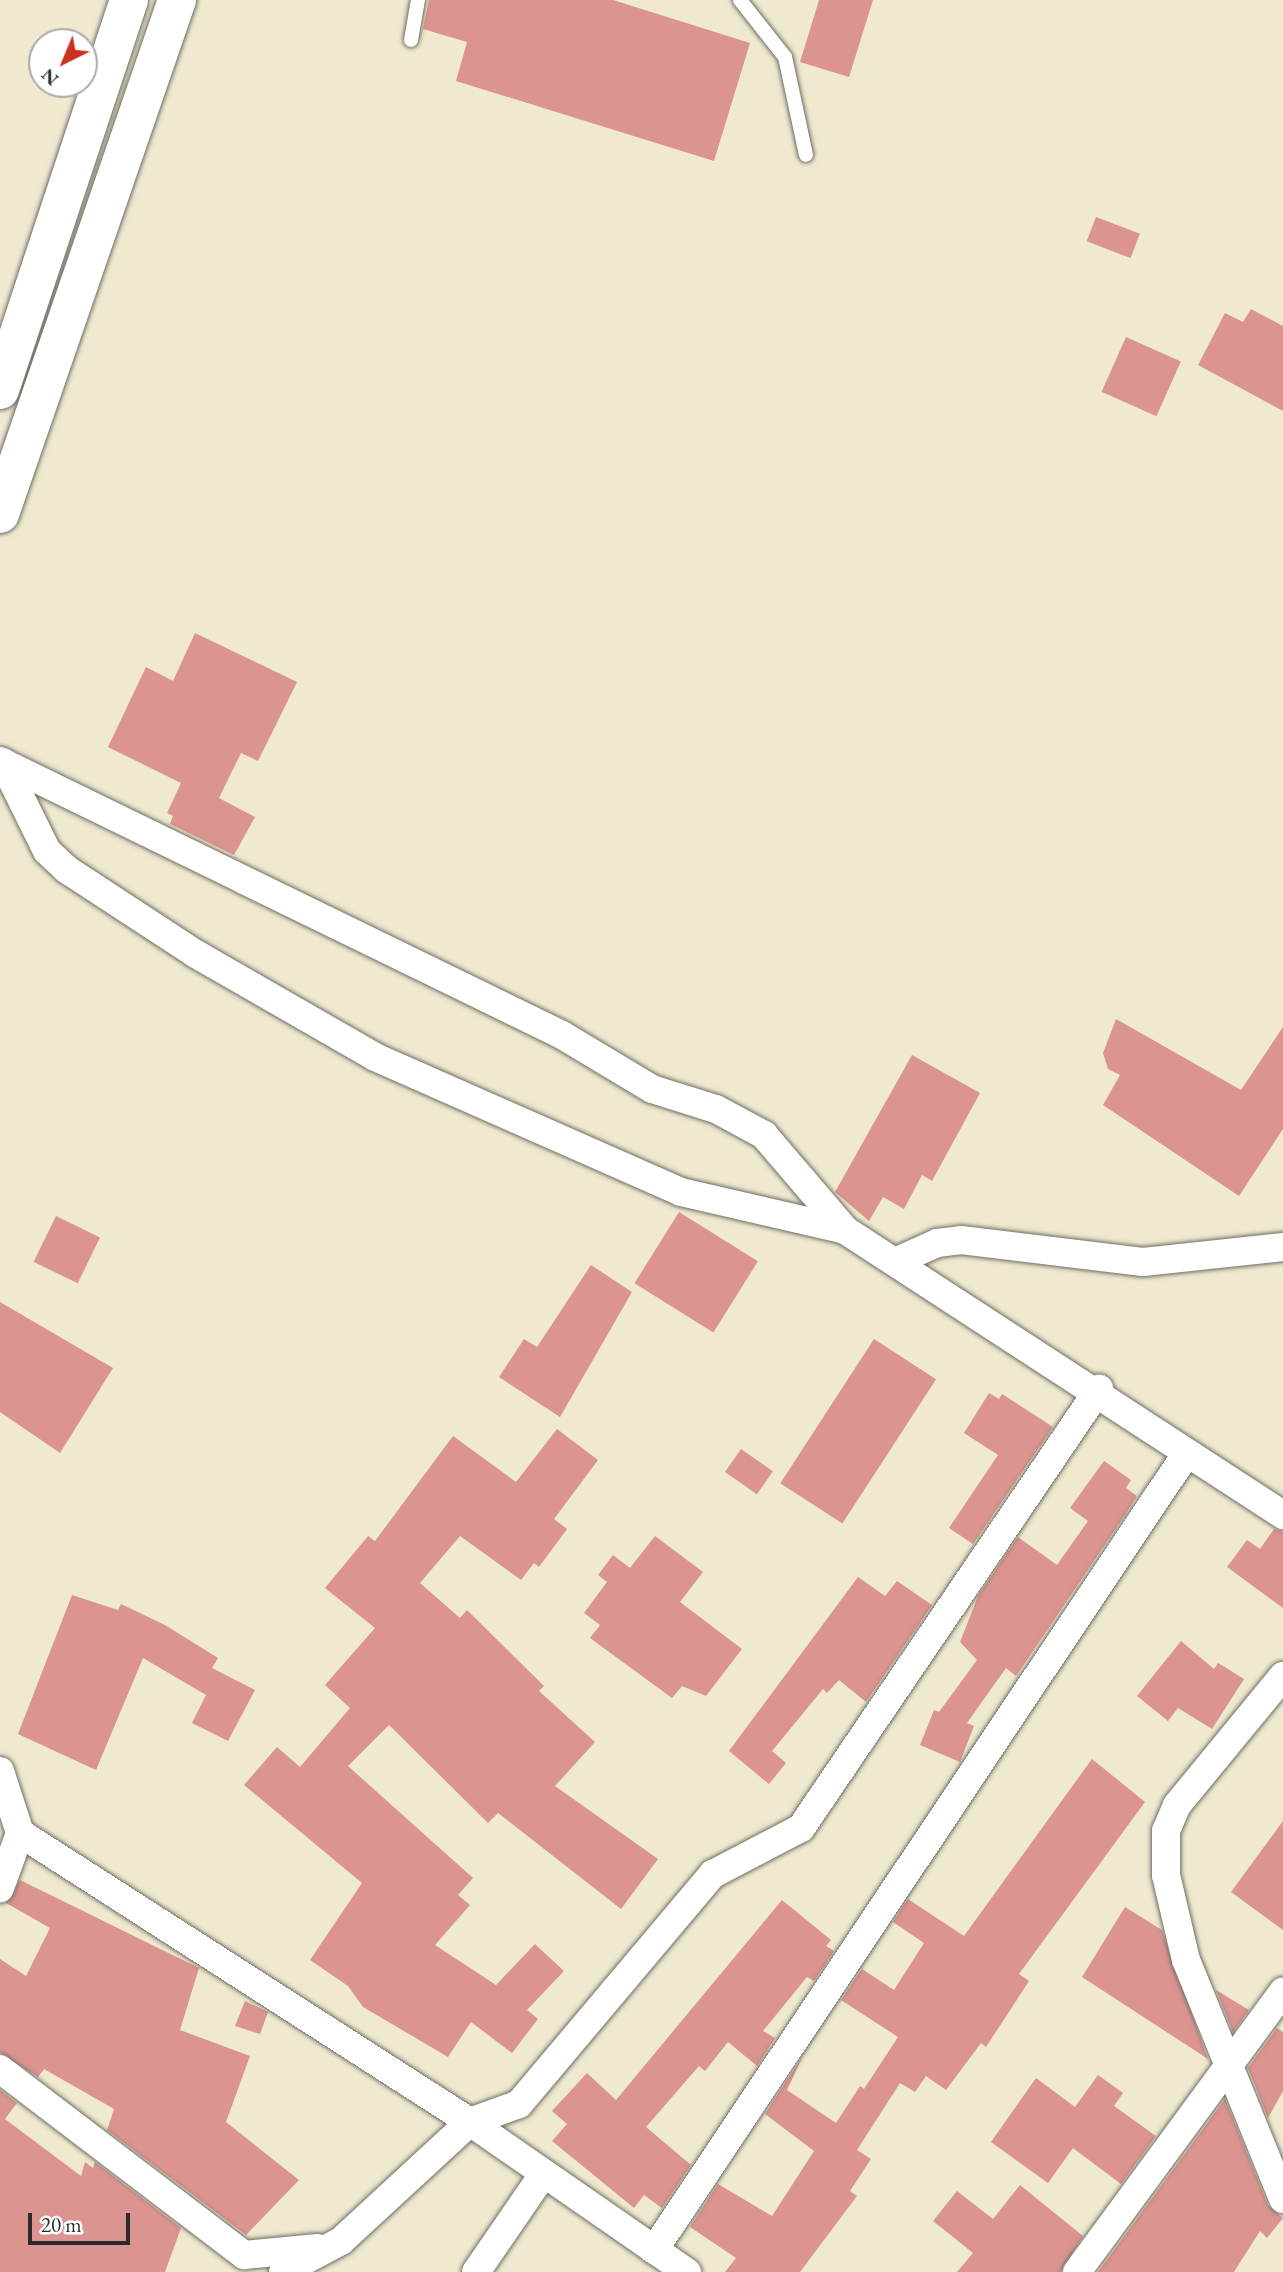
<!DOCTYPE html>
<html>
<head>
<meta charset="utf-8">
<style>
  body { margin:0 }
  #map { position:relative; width:1283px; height:2272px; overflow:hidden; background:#eee9cf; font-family:"EB Garamond",serif }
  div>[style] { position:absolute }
  .building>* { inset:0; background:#dc9490; transform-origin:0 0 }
  .roads { filter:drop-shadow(0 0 2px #6f6e64) drop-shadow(0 0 2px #6f6e64) }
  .lane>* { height:14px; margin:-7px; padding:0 7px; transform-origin:7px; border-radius:7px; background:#fff }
  .street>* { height:28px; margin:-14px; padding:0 14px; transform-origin:14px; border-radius:14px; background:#fff }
  .highway>* { height:38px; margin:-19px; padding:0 19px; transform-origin:19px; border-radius:19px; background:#fff }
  span { translate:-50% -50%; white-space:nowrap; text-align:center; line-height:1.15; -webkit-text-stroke:5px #fff; paint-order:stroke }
  .north { position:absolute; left:28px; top:28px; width:70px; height:70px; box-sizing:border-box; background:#fff; border:2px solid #aaa; border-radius:50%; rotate:223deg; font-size:19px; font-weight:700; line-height:28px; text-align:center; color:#2b2b2b }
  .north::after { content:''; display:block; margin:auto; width:24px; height:32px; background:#c8321e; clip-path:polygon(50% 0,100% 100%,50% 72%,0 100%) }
  .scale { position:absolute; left:28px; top:2213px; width:102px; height:32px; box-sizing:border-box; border:4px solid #2b2b2b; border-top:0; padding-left:9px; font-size:21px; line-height:24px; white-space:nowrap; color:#2b2b2b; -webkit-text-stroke:5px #fff; paint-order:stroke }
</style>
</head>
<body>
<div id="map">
  <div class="building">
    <div style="clip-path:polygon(429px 0,613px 0,750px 43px,714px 161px,456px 81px,467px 42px,423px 29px)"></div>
    <div style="clip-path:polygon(819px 0,873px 0,849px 77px,800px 62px)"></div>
    <div style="left:1096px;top:217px;width:47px;height:26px;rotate:21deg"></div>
    <div style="clip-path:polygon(1251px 309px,1283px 326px,1283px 411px,1198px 365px,1225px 313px,1243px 322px)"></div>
    <div style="left:1126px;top:337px;width:60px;height:60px;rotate:24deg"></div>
    <div style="clip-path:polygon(195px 633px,297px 682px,258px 761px,241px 753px,219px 798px,255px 817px,234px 855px,170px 824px,173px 816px,167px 813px,181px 783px,108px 747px,146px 667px,173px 681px)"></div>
    <div style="clip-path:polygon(1116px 1019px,1241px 1090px,1283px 1027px,1283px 1129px,1239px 1196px,1103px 1105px,1120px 1075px,1108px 1069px,1103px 1053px)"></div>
    <div style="clip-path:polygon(912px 1055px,980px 1093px,932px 1181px,922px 1175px,904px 1209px,883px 1197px,869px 1221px,835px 1192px)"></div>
    <div style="left:679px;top:1212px;width:93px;height:84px;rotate:32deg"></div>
    <div style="left:56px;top:1216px;width:49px;height:51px;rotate:26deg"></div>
    <div style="clip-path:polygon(591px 1265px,632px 1292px,560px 1417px,499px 1377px,524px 1339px,537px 1347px)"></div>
    <div style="clip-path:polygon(0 1302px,113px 1368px,60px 1453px,0 1412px)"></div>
    <div style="left:874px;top:1339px;width:74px;height:172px;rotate:33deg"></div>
    <div style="clip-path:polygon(989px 1393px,999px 1399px,1002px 1394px,1053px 1427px,973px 1544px,949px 1528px,998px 1455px,964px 1433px)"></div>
    <div style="clip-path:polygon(557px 1429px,598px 1460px,554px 1519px,567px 1529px,539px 1567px,534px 1563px,521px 1580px,460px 1536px,420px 1583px,460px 1618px,467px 1610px,544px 1686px,539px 1691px,595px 1742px,555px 1786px,658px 1859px,621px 1909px,498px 1813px,488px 1823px,389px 1725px,348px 1766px,473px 1878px,458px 1895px,470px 1905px,435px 1945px,496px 1985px,535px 1944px,564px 1971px,527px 2010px,538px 2019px,512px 2053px,471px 2022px,448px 2057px,363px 2007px,348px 1986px,310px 1960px,362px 1883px,244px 1785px,277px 1747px,300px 1767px,350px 1708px,325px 1685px,375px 1628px,325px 1588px,368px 1536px,375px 1541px,453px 1436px,516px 1482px)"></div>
    <div style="left:741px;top:1449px;width:39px;height:28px;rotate:35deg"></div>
    <div style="clip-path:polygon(1104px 1461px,1131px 1480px,1126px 1488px,1137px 1496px,1125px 1515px,1016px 1676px,1006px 1668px,967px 1723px,974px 1726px,960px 1762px,920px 1745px,934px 1710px,939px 1712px,977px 1660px,960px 1642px,978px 1596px,1018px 1537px,1057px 1565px,1088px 1521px,1070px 1508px)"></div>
    <div style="clip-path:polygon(1274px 1529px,1283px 1532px,1283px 1608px,1227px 1567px,1247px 1540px,1260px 1549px)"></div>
    <div style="clip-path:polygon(655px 1536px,703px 1572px,680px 1602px,742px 1649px,706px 1696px,682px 1686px,672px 1698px,590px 1638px,600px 1625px,584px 1613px,607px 1582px,598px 1575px,613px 1555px,630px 1568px)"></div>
    <div style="clip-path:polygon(858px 1577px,885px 1596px,897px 1581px,932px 1605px,866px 1702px,839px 1680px,827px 1693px,823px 1689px,772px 1751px,786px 1763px,769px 1784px,729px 1751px)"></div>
    <div style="clip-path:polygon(72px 1595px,118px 1610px,121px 1604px,165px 1625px,218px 1658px,212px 1668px,255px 1690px,228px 1741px,192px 1723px,206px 1695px,143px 1658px,96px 1770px,18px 1734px)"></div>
    <div style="clip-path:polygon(1181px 1641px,1214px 1669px,1218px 1663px,1244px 1679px,1212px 1729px,1178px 1708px,1168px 1721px,1137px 1696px)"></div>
    <div style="clip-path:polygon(1092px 1759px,1145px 1802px,1019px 1974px,1029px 1981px,986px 2047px,981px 2043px,946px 2090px,926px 2076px,915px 2092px,900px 2083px,857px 2150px,871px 2159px,850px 2191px,857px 2196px,800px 2272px,725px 2272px,736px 2258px,690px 2227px,718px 2184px,772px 2216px,814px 2151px,765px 2114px,803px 2056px,787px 2090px,836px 2123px,860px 2086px,864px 2089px,898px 2037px,841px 2000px,862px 1969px,894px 1990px,924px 1943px,893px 1922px,908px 1899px,964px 1936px)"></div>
    <div style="clip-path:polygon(1283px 1821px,1283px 1930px,1231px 1892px)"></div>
    <div style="clip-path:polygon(20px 1880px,199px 1968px,180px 2030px,250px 2056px,226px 2122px,299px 2180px,246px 2235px,107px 2130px,114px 2109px,44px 2069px,38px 2077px,0 2053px,0 1959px,26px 1976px,50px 1928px,6px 1903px)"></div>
    <div style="clip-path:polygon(782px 1900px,831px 1940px,826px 1946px,834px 1951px,814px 1981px,807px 1977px,763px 2031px,775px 2038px,757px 2066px,728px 2042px,705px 2071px,699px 2066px,646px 2127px,691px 2165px,662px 2208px,644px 2195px,634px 2208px,552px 2141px,567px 2124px,552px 2111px,587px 2073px,616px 2100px)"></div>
    <div style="clip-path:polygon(1125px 1907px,1162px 1930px,1208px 2059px,1082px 1977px)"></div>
    <div style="clip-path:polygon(1216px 1990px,1249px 2010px,1233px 2032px)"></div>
    <div style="clip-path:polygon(245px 2001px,268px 2012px,260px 2034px,235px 2026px)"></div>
    <div style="clip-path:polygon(1277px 2028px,1283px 2032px,1283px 2091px,1268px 2118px,1248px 2068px)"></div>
    <div style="clip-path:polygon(1098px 2075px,1123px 2093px,1114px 2106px,1156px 2136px,1121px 2184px,1073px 2148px,1048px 2183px,991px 2142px,1036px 2078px,1075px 2107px)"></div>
    <div style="clip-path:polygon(0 2090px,17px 2103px,5px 2119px,81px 2176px,85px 2162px,93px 2168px,95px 2162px,181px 2228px,165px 2272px,0 2272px)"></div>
    <div style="clip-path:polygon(1225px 2099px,1268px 2205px,1283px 2218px,1267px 2238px,1260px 2231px,1234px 2272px,1098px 2272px)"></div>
    <div style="clip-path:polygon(1020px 2185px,1083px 2236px,1061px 2272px,957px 2272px,973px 2253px,933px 2221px,957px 2191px,993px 2219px)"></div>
  </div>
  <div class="roads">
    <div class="lane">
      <div style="left:740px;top:0;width:73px;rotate:51.7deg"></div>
      <div style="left:785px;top:57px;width:100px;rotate:77.9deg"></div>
      <div style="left:411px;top:40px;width:41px;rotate:-80.1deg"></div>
    </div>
    <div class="street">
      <div style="left:0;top:761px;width:625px;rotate:25.99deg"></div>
      <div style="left:562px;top:1035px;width:105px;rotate:31deg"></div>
      <div style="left:652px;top:1089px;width:67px;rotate:17.4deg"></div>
      <div style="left:716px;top:1109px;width:55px;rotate:28.4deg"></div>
      <div style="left:764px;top:1135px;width:125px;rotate:49.5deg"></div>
      <div style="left:845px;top:1230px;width:523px;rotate:33.05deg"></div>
      <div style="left:3px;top:762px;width:99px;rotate:63.7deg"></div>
      <div style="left:47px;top:851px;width:26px;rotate:43deg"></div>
      <div style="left:66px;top:869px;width:155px;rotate:33.2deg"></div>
      <div style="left:196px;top:954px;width:207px;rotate:29.9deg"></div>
      <div style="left:375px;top:1057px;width:334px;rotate:23.8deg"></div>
      <div style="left:681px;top:1192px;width:168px;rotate:13deg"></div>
      <div style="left:897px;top:1261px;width:44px;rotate:-24.2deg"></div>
      <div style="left:937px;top:1243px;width:24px;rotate:-7deg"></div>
      <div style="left:961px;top:1240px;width:183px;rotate:6.9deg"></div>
      <div style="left:1143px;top:1262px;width:141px;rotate:-6.1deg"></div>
      <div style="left:1283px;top:1676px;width:167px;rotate:129.4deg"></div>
      <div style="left:1177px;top:1805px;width:28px;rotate:113deg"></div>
      <div style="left:1166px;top:1831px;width:44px;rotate:90deg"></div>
      <div style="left:1166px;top:1875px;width:87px;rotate:76.8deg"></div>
      <div style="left:1186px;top:1960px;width:258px;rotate:67.9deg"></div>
      <div style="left:0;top:1771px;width:65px;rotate:72.1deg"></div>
      <div style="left:20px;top:1833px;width:59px;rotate:110deg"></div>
      <div style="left:20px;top:1833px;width:535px;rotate:32.71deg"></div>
      <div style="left:470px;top:2122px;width:264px;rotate:34.7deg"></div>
      <div style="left:0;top:2069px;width:307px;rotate:37.3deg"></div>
      <div style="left:244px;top:2255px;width:74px;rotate:-5.4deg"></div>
      <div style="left:654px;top:2250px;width:957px;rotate:-56.24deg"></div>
      <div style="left:283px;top:2272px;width:66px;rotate:-28.1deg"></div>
      <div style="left:341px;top:2241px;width:176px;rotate:-42.7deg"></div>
      <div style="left:470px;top:2122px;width:52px;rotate:-20.2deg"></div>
      <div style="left:519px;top:2104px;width:301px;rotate:-49.9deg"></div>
      <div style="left:713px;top:1874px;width:99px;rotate:-27.6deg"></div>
      <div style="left:801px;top:1828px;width:531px;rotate:-55.83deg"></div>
      <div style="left:476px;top:2272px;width:116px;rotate:-55.5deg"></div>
      <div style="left:1077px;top:2272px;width:348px;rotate:-53.7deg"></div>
    </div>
    <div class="highway">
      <div style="left:0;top:390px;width:411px;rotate:-71.7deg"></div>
      <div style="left:0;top:514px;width:544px;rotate:-71deg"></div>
    </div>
  </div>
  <div class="north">N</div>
  <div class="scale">20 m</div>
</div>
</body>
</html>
